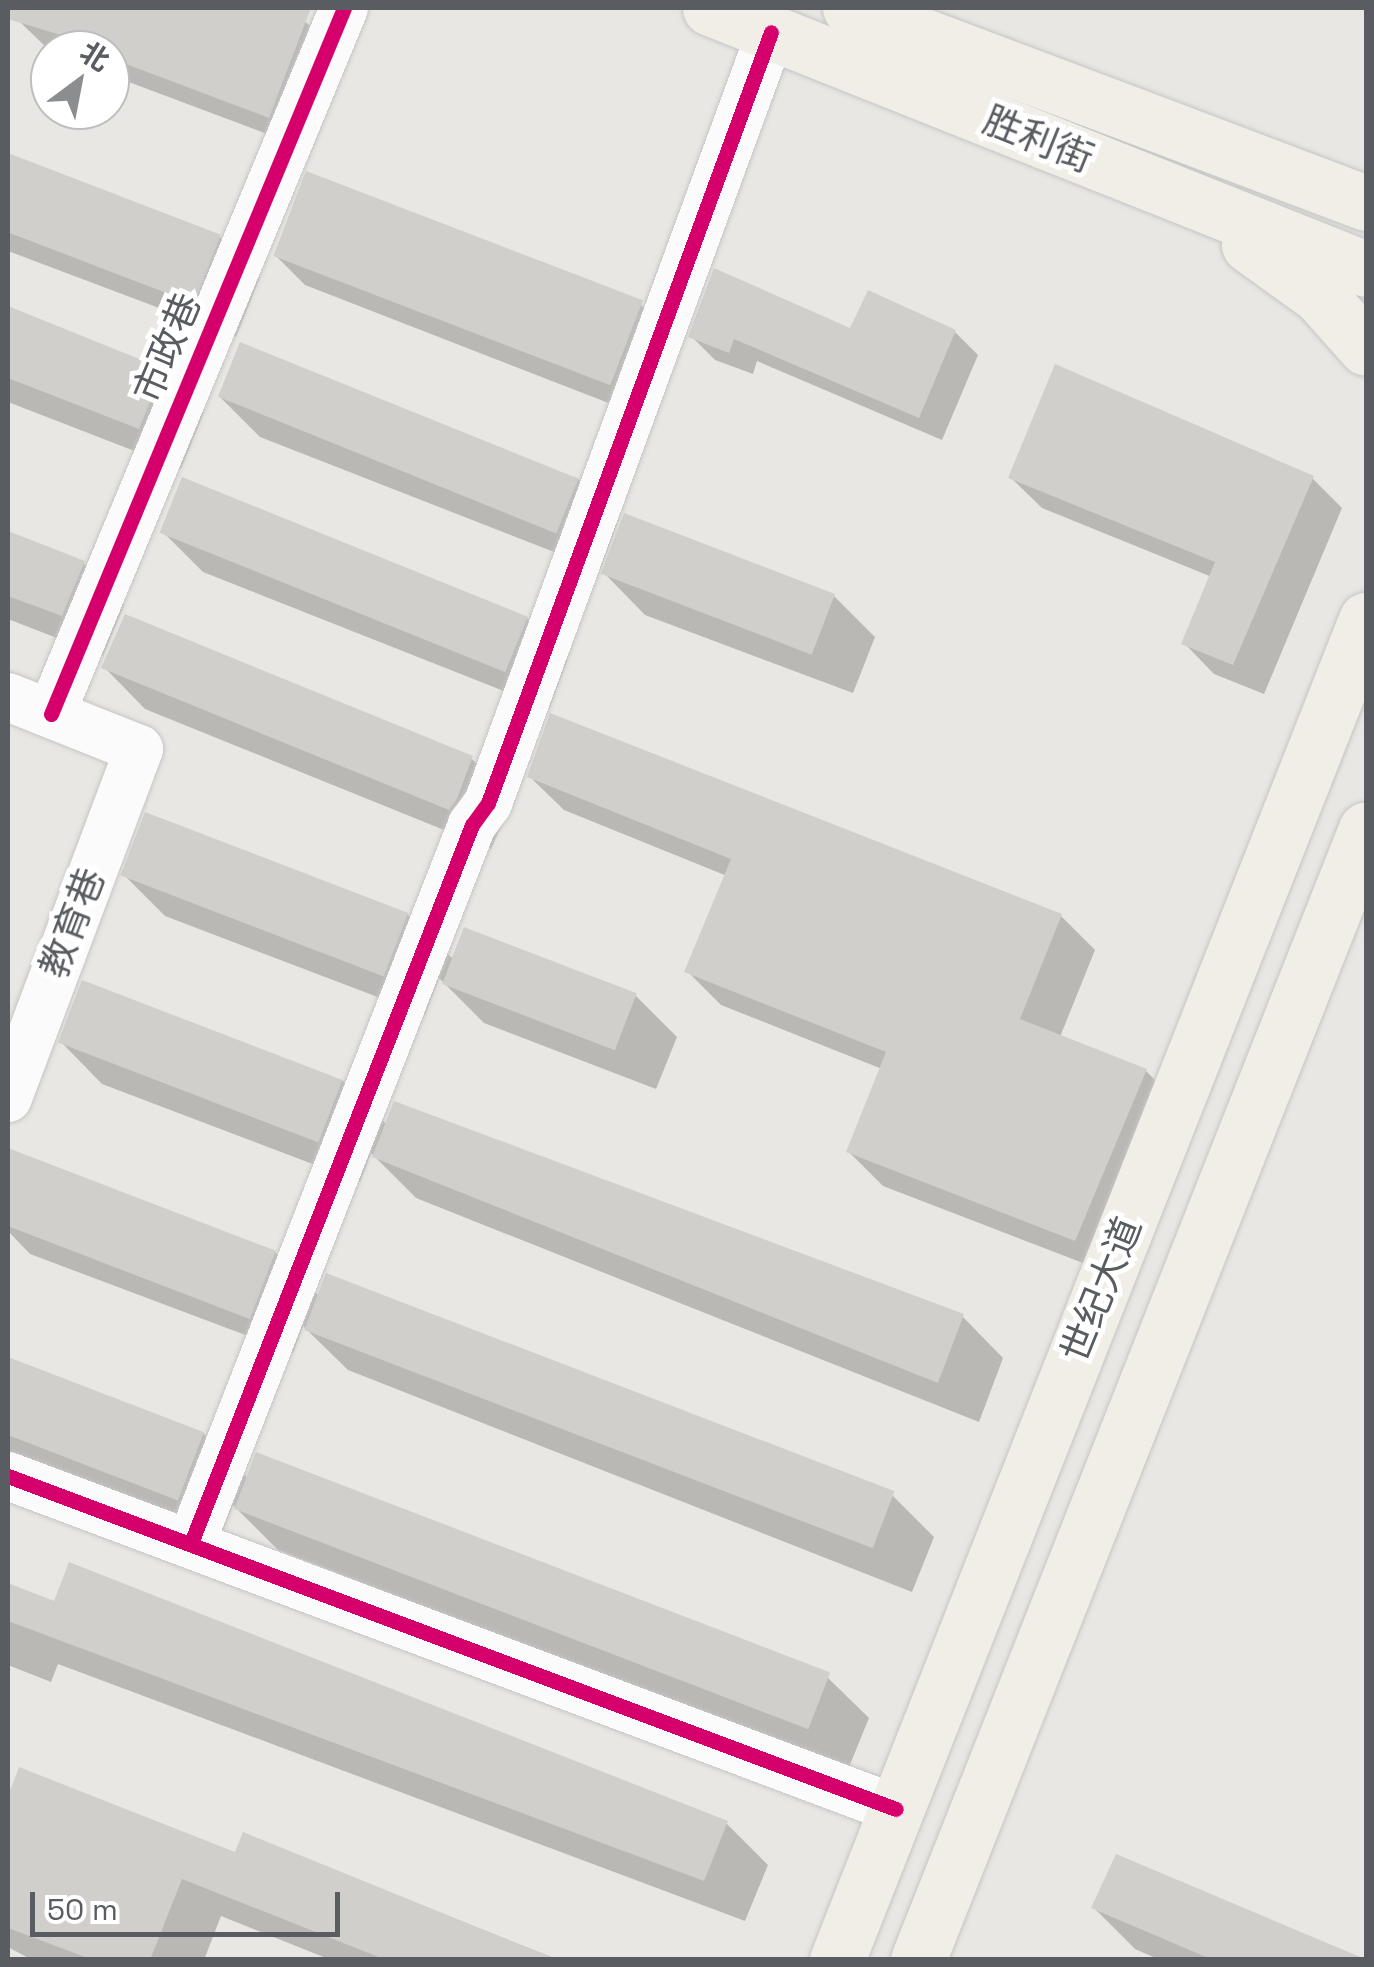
<!DOCTYPE html>
<html>
<head>
<meta charset="utf-8">
<style>
  body { margin:0 }
  #map { position:relative; width:1374px; height:1967px; overflow:hidden; background:#e9e7e3; font-family:"Space Grotesk","Noto Sans SC",sans-serif }
  div>[style] { position:absolute }
  .shadow>* { inset:0; background:#0003 }
  .building>* { inset:0; background:#d0cfcc; transform-origin:0 0 }
  .roads { filter:drop-shadow(0 0 2px #c5c5c5) drop-shadow(0 0 2px #c5c5c5) }
  .minor>* { height:48px; margin:-24px; padding:0 24px; transform-origin:24px; border-radius:24px; background:#fcfbfb }
  .major>* { height:55px; margin:-27.5px; padding:0 27.5px; transform-origin:27.5px; border-radius:27.5px; background:#f0eee6 }
  .cycleway>* { height:15px; margin:-7.5px; padding:0 7.5px; transform-origin:7.5px; border-radius:7.5px; background:#d6006c }
  span { translate:-50% -50%; white-space:nowrap; text-align:center; line-height:1.15; -webkit-text-stroke:10px #fff; paint-order:stroke }
  .street-label { font-size:38px; color:#595c60 }
  .frame { position:absolute; inset:0; border:10px solid #595c60; pointer-events:none }
  .north { position:absolute; left:30px; top:30px; width:100px; height:100px; box-sizing:border-box; background:#fff; border:2px solid #bdbebf; border-radius:50%; rotate:32deg; font-size:28px; font-weight:700; line-height:40px; text-align:center; color:#595c60 }
  .north::after { content:''; display:block; margin:auto; width:35px; height:45px; background:#8b8d8e; clip-path:polygon(50% 0,100% 100%,50% 72%,0 100%) }
  .scale { position:absolute; left:30px; top:1892px; width:310px; height:45px; box-sizing:border-box; border:5px solid #595c60; border-top:0; padding-left:12px; font-size:30px; line-height:35px; white-space:nowrap; color:#595c60; -webkit-text-stroke:8px #fff; paint-order:stroke }
</style>
</head>
<body>
<div id="map">
  <div class="shadow">
    <div style="clip-path:polygon(27px 8px,286px 8px,338px 46px,299px 146px,110px 75px,110px 50px,50px 51px,21px 23px)"></div>
    <div style="clip-path:polygon(8px 155px,219px 236px,260px 277px,236px 337px,8px 251px)"></div>
    <div style="clip-path:polygon(274px 254px,641px 305px,671px 335px,642px 416px,305px 285px)"></div>
    <div style="clip-path:polygon(8px 309px,163px 371px,204px 412px,181px 469px,8px 402px)"></div>
    <div style="clip-path:polygon(955px 332px,978px 355px,942px 440px,757px 361px,753px 374px,715px 360px,691px 336px)"></div>
    <div style="clip-path:polygon(219px 396px,577px 478px,619px 519px,600px 570px,260px 437px)"></div>
    <div style="clip-path:polygon(1011px 478px,1312px 478px,1342px 508px,1264px 694px,1214px 674px,1184px 643px,1212px 577px,1042px 508px)"></div>
    <div style="clip-path:polygon(162px 531px,526px 617px,568px 658px,549px 709px,203px 572px)"></div>
    <div style="clip-path:polygon(8px 533px,83px 563px,124px 605px,103px 656px,8px 619px)"></div>
    <div style="clip-path:polygon(604px 573px,834px 596px,875px 637px,853px 693px,645px 615px)"></div>
    <div style="clip-path:polygon(104px 667px,472px 759px,513px 800px,491px 849px,145px 709px)"></div>
    <div style="clip-path:polygon(530px 777px,1061px 916px,1095px 950px,1060px 1037px,1146px 1071px,1180px 1105px,1109px 1273px,883px 1186px,849px 1152px,882px 1069px,721px 1005px,687px 971px,727px 876px,564px 810px)"></div>
    <div style="clip-path:polygon(124px 875px,407px 914px,452px 958px,462px 934px,636px 996px,677px 1037px,656px 1089px,484px 1023px,439px 978px,425px 1015px,165px 916px)"></div>
    <div style="clip-path:polygon(61px 1042px,342px 1080px,387px 1125px,962px 1316px,1003px 1358px,979px 1422px,416px 1198px,371px 1153px,360px 1182px,102px 1084px)"></div>
    <div style="clip-path:polygon(12px 1153px,275px 1252px,320px 1297px,893px 1496px,934px 1537px,912px 1592px,348px 1370px,303px 1326px,293px 1353px,30px 1254px,8px 1231px)"></div>
    <div style="clip-path:polygon(8px 1360px,204px 1434px,248px 1478px,827px 1677px,869px 1718px,847px 1772px,278px 1550px,233px 1505px,221px 1535px,8px 1453px,8px 1432px,193px 1497px,8px 1427px)"></div>
    <div style="clip-path:polygon(8px 1586px,726px 1823px,768px 1865px,745px 1921px,58px 1664px,51px 1682px,8px 1665px)"></div>
    <div style="clip-path:polygon(8px 1800px,236px 1855px,245px 1835px,559px 1960px,331px 1960px,221px 1916px,204px 1960px,32px 1960px,8px 1947px)"></div>
    <div style="clip-path:polygon(1117px 1857px,1366px 1960px,1160px 1960px,1135px 1949px,1094px 1908px)"></div>
  </div>
  <div class="building">
    <div style="clip-path:polygon(8px 8px,311px 8px,269px 118px,110px 58px,110px 50px,8px 19px)"></div>
    <div style="left:8px;top:153px;width:228px;height:74px;rotate:21deg"></div>
    <div style="left:306px;top:171px;width:361px;height:91px;rotate:21deg"></div>
    <div style="clip-path:polygon(714px 268px,850px 328px,868px 290px,956px 330px,919px 418px,734px 339px,729px 353px,688px 337px)"></div>
    <div style="clip-path:polygon(8px 306px,164px 369px,139px 429px,8px 378px)"></div>
    <div style="left:240px;top:342px;width:365px;height:59px;rotate:22deg"></div>
    <div style="clip-path:polygon(1055px 364px,1314px 476px,1233px 665px,1181px 644px,1215px 562px,1008px 478px)"></div>
    <div style="left:182px;top:477px;width:373px;height:60px;rotate:22deg"></div>
    <div style="left:624px;top:513px;width:226px;height:65px;rotate:21deg"></div>
    <div style="clip-path:polygon(8px 531px,85px 561px,62px 616px,8px 596px)"></div>
    <div style="clip-path:polygon(125px 614px,473px 756px,457px 799px,449px 810px,101px 668px)"></div>
    <div style="clip-path:polygon(550px 713px,1062px 914px,1020px 1019px,1147px 1069px,1075px 1241px,846px 1152px,886px 1052px,684px 972px,731px 859px,527px 777px)"></div>
    <div style="left:145px;top:812px;width:282px;height:68px;rotate:21deg"></div>
    <div style="left:464px;top:927px;width:185px;height:61px;rotate:21deg"></div>
    <div style="left:82px;top:980px;width:279px;height:67px;rotate:21deg"></div>
    <div style="clip-path:polygon(394px 1101px,964px 1314px,938px 1383px,372px 1157px)"></div>
    <div style="left:8px;top:1148px;width:287px;height:73px;rotate:21deg"></div>
    <div style="left:326px;top:1273px;width:609px;height:61px;rotate:21deg"></div>
    <div style="left:8px;top:1357px;width:210px;height:73px;rotate:21deg"></div>
    <div style="left:256px;top:1452px;width:615px;height:61px;rotate:21deg"></div>
    <div style="clip-path:polygon(69px 1562px,728px 1821px,704px 1881px,8px 1621px,8px 1583px,54px 1601px)"></div>
    <div style="clip-path:polygon(19px 1767px,235px 1852px,243px 1832px,558px 1960px,386px 1960px,182px 1879px,150px 1960px,93px 1960px,8px 1928px,8px 1796px)"></div>
    <div style="clip-path:polygon(1116px 1854px,1365px 1959px,1365px 1960px,1213px 1960px,1091px 1908px)"></div>
  </div>
  <div class="roads">
    <div class="minor">
      <div style="left:8px;top:697px;width:141px;rotate:21.7deg"></div>
      <div style="left:139px;top:749px;width:373px;rotate:110.6deg"></div>
      <div style="left:51px;top:714px;width:764px;rotate:-67.46deg"></div>
      <div style="left:8px;top:1476px;width:948px;rotate:20.56deg"></div>
      <div style="left:191px;top:1543px;width:771px;rotate:-68.63deg"></div>
      <div style="left:472px;top:825px;width:27px;rotate:-54deg"></div>
      <div style="left:488px;top:803px;width:821px;rotate:-69.84deg"></div>
    </div>
    <div class="major">
      <div style="left:710px;top:8px;width:706px;rotate:21.7deg"></div>
      <div style="left:850px;top:8px;width:552px;rotate:20.7deg"></div>
      <div style="left:1249px;top:245px;width:87px;rotate:35.7deg"></div>
      <div style="left:1320px;top:296px;width:69px;rotate:48.5deg"></div>
      <div style="left:837px;top:1960px;width:1441px;rotate:-68.46deg"></div>
      <div style="left:918px;top:1960px;width:1216px;rotate:-68.39deg"></div>
    </div>
  </div>
  <div class="cycleway">
    <div style="left:51px;top:714px;width:764px;rotate:-67.46deg"></div>
    <div style="left:8px;top:1476px;width:948px;rotate:20.56deg"></div>
    <div style="left:191px;top:1543px;width:771px;rotate:-68.63deg"></div>
    <div style="left:472px;top:825px;width:27px;rotate:-54deg"></div>
    <div style="left:488px;top:803px;width:821px;rotate:-69.84deg"></div>
  </div>
  <div class="street-label">
    <span style="left:1038px;top:140px;rotate:22deg">胜利街</span>
    <span style="left:168px;top:348px;rotate:-67deg">市政巷</span>
    <span style="left:73px;top:923px;rotate:-69deg">教育巷</span>
    <span style="left:1102px;top:1290px;rotate:-68deg">世纪大道</span>
  </div>
  <div class="frame"></div>
  <div class="north">北</div>
  <div class="scale">50 m</div>
</div>
</body>
</html>
